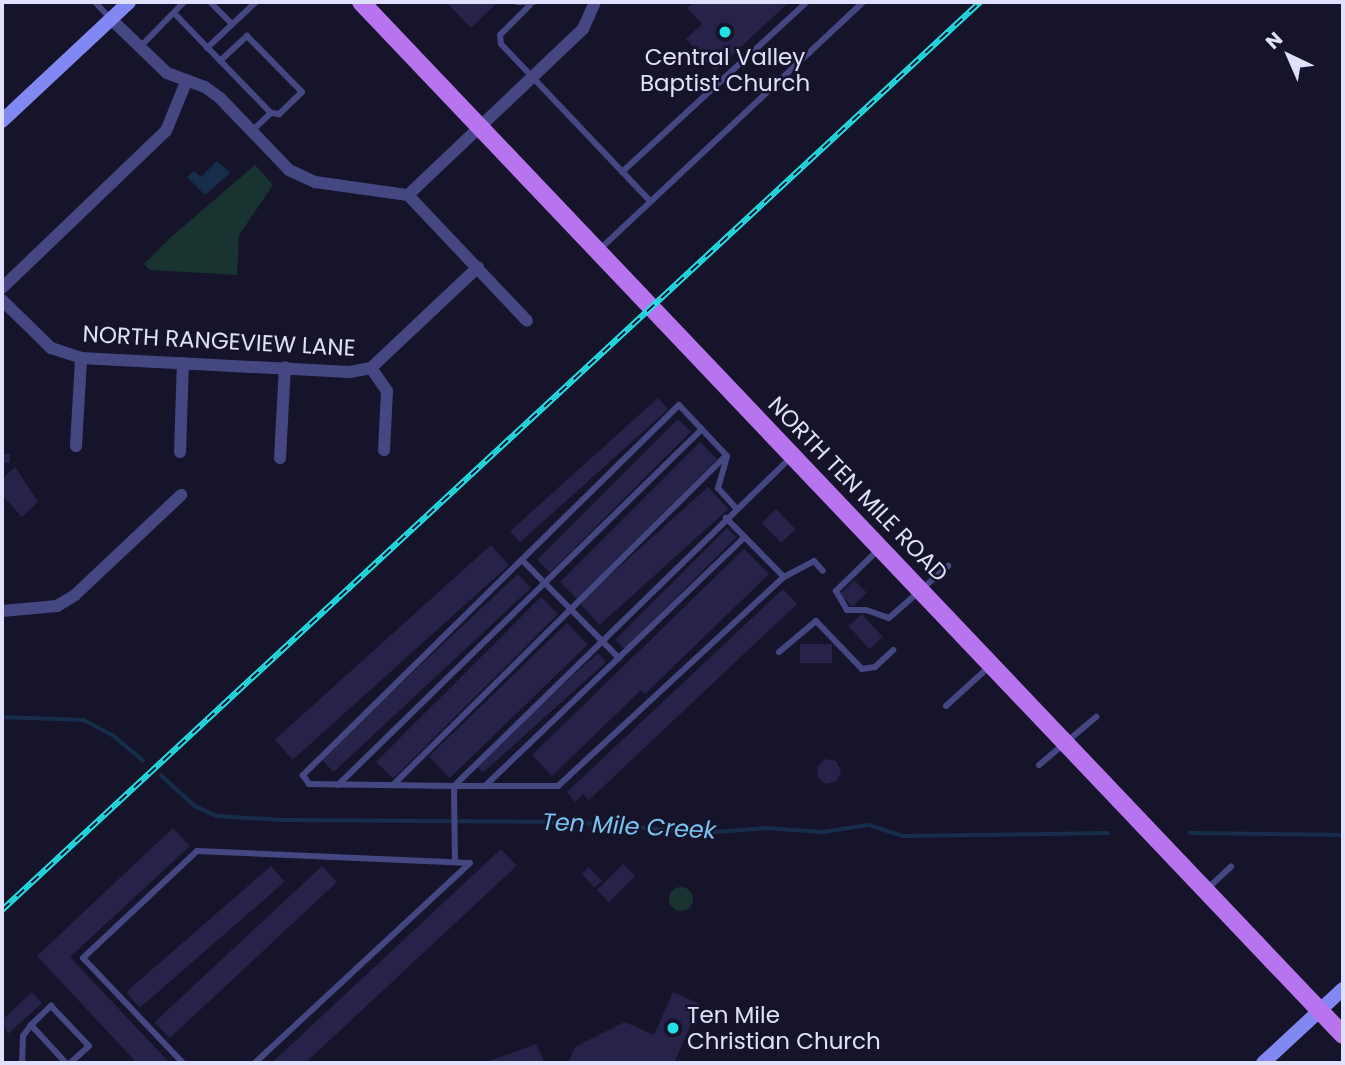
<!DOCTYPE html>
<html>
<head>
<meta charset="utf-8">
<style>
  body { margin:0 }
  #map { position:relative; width:1345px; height:1065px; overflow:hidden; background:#16142a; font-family:Poppins,sans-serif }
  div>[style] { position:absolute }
  .green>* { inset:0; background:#183330 }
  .round { border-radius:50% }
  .water>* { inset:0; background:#162e4c }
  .stream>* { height:3.5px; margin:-1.75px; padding:0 1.75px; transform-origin:1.75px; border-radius:1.75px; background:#162e4c }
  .building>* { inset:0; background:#272249; transform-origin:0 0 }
  .lane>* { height:6px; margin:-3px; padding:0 3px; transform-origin:3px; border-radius:3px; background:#454783 }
  .street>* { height:12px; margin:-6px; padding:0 6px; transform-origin:6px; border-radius:6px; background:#454783 }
  .secondary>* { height:14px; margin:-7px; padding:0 7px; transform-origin:7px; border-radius:7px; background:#8288f1 }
  .primary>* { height:18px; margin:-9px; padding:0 9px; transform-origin:9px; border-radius:9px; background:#b874ef }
  .rail>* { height:6px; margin-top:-3px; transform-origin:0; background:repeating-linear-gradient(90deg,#16142a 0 10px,#22e1e6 0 20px); box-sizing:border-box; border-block:2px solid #22e1e6 }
  .dots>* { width:19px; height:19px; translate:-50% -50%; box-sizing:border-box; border:4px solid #16142a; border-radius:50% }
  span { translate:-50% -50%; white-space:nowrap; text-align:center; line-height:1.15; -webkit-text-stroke:5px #16142a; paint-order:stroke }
  .poi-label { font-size:23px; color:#e1e0fc }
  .left { translate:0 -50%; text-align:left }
  .street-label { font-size:23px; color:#e1e0fc }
  .water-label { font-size:24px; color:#7ac2f0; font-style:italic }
  .frame { position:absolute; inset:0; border:4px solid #e1e0fc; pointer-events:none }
  .north { position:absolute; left:1254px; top:21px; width:70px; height:70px; -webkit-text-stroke:5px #16142a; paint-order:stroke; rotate:316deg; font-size:19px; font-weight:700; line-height:28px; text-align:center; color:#e1e0fc }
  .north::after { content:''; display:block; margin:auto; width:24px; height:32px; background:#e1e0fc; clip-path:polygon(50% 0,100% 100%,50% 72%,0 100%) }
</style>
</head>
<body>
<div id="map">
  <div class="green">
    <div style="clip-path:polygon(255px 165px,273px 185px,239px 235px,237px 275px,150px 270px,144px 264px,170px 238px)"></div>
    <div class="round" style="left:669px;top:887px;width:24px;height:24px"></div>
  </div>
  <div class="water">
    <div style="clip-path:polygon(217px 161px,230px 173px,205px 195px,187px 177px,194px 171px,201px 177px)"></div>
  </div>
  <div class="stream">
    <div style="left:2px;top:717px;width:82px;rotate:2.1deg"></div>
    <div style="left:84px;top:720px;width:34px;rotate:28deg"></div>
    <div style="left:114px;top:736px;width:38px;rotate:40deg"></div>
    <div style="left:161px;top:775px;width:46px;rotate:42.4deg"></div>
    <div style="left:195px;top:806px;width:23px;rotate:25deg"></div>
    <div style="left:216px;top:816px;width:67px;rotate:3.4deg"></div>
    <div style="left:283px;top:820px;width:289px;rotate:0.4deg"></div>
    <div style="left:572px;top:822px;width:132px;rotate:4.8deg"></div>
    <div style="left:704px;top:833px;width:62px;rotate:-4.6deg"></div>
    <div style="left:766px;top:828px;width:57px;rotate:4deg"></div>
    <div style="left:823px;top:832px;width:47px;rotate:-8.7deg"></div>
    <div style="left:869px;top:825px;width:35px;rotate:18deg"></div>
    <div style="left:902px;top:836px;width:206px;rotate:-0.8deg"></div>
    <div style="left:1190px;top:833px;width:153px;rotate:0.7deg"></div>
  </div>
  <div class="building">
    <div style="clip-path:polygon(446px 2px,498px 2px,471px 28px)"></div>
    <div style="clip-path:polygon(694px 2px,789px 2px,715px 71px,686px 39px,702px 24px,687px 8px)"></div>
    <div style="left:658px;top:398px;width:15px;height:199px;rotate:48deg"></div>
    <div style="left:678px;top:419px;width:18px;height:199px;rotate:45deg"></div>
    <div style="left:700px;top:442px;width:24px;height:198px;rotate:45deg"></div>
    <div style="left:2px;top:454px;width:8px;height:9px"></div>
    <div style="clip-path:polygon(15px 467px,38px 502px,22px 517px,2px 495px,2px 479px)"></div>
    <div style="left:708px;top:487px;width:30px;height:173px;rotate:48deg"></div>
    <div style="left:776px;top:509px;width:28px;height:20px;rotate:46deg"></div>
    <div style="left:727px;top:528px;width:13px;height:158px;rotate:45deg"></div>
    <div style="left:491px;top:545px;width:27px;height:291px;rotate:48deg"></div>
    <div style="clip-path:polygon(744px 549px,769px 574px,645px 694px,641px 690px,552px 776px,532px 755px)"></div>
    <div style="left:518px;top:574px;width:19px;height:270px;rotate:47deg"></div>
    <div style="left:854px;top:580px;width:18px;height:20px;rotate:45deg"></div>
    <div style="clip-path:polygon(783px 589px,797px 604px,589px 800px,583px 794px,575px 802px,567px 792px)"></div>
    <div style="left:541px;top:597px;width:24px;height:233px;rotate:45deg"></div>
    <div style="left:862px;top:614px;width:31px;height:18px;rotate:48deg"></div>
    <div style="left:567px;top:623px;width:30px;height:192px;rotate:46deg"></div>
    <div style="left:800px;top:644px;width:32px;height:19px"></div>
    <div style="left:598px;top:653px;width:12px;height:166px;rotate:48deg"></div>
    <div style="clip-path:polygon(825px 759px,836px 761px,841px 771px,837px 781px,826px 784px,818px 778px,817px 767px)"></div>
    <div style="clip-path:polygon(173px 828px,190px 846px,70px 957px,170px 1063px,137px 1063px,37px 956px)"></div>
    <div style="left:501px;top:849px;width:23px;height:314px;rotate:47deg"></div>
    <div style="left:623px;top:864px;width:17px;height:37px;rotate:45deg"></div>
    <div style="left:271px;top:866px;width:21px;height:192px;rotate:49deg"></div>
    <div style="left:322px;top:866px;width:22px;height:229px;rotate:47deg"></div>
    <div style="left:589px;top:867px;width:19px;height:10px;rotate:47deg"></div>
    <div style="clip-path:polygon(32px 992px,42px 1003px,8px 1034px,2px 1020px)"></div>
    <div style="clip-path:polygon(673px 992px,700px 1004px,674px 1063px,568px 1063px,575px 1047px,625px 1022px,654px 1035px)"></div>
    <div style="clip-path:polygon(536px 1044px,545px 1063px,484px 1063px)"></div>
  </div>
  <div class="lane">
    <div style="left:95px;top:2px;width:23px;rotate:47deg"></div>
    <div style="left:210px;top:2px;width:31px;rotate:45deg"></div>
    <div style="left:517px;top:2px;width:17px"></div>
    <div style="left:530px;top:5px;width:42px;rotate:135deg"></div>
    <div style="left:500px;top:35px;width:9px;rotate:84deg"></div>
    <div style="left:501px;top:44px;width:216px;rotate:46.5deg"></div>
    <div style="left:175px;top:14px;width:138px;rotate:45.9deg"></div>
    <div style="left:271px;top:113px;width:26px;rotate:137deg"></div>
    <div style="left:140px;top:47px;width:63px;rotate:-45.6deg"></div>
    <div style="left:207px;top:48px;width:67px;rotate:-43.2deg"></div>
    <div style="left:220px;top:61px;width:37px;rotate:-43deg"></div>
    <div style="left:247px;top:36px;width:78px;rotate:45.5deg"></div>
    <div style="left:302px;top:92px;width:32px;rotate:136deg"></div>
    <div style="left:279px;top:114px;width:8px;rotate:-173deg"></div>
    <div style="left:622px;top:172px;width:251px;rotate:-42.6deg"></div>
    <div style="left:599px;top:250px;width:362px;rotate:-43.2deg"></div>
    <div style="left:736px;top:508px;width:27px;rotate:-132deg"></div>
    <div style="left:718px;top:488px;width:33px;rotate:-74deg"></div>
    <div style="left:727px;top:456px;width:70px;rotate:-133.3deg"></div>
    <div style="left:679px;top:405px;width:528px;rotate:135.46deg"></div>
    <div style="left:303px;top:775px;width:11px;rotate:56deg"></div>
    <div style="left:309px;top:784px;width:145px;rotate:0.8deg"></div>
    <div style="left:454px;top:786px;width:471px;rotate:-44.3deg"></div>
    <div style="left:878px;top:550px;width:59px;rotate:135.7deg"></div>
    <div style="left:836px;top:591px;width:22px;rotate:60deg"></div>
    <div style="left:847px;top:610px;width:19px"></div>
    <div style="left:866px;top:610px;width:24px;rotate:19deg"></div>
    <div style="left:889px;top:618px;width:79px;rotate:-41.4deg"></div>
    <div style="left:522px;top:560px;width:138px;rotate:45.3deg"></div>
    <div style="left:784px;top:577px;width:34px;rotate:-28deg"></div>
    <div style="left:814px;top:561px;width:13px;rotate:48deg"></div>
    <div style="left:779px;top:652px;width:48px;rotate:-40deg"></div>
    <div style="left:816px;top:621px;width:66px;rotate:46.2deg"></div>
    <div style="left:862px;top:669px;width:13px;rotate:-9deg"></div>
    <div style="left:875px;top:667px;width:25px;rotate:-43deg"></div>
    <div style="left:946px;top:706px;width:59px;rotate:-42.3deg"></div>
    <div style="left:1039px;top:765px;width:75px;rotate:-40.1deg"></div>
    <div style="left:338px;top:785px;width:509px;rotate:-44.36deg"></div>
    <div style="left:393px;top:785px;width:467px;rotate:-44.7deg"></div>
    <div style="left:485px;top:786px;width:360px;rotate:-43.8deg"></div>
    <div style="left:455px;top:862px;width:76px;rotate:-90.8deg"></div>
    <div style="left:454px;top:786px;width:104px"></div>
    <div style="left:558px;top:786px;width:308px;rotate:-42.8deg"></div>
    <div style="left:784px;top:577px;width:83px;rotate:-134.5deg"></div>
    <div style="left:1207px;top:889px;width:33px;rotate:-43deg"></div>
    <div style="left:22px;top:1063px;width:27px;rotate:-88deg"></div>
    <div style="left:23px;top:1036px;width:14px;rotate:-54deg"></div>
    <div style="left:66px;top:1063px;width:52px;rotate:-132.6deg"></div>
    <div style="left:31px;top:1025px;width:28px;rotate:-44deg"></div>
    <div style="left:51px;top:1006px;width:55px;rotate:46.5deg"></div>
    <div style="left:89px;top:1046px;width:25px;rotate:138deg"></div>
    <div style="left:183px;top:1063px;width:145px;rotate:-133.6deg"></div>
    <div style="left:83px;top:958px;width:156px;rotate:-43.2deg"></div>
    <div style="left:197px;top:851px;width:273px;rotate:2.5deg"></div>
    <div style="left:470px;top:863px;width:294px;rotate:137.1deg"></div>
  </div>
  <div class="street">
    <div style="left:111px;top:19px;width:78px;rotate:44deg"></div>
    <div style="left:167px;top:73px;width:40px;rotate:20.2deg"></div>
    <div style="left:205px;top:87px;width:19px;rotate:36deg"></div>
    <div style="left:220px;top:98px;width:100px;rotate:46.2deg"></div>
    <div style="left:289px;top:170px;width:29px;rotate:25deg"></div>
    <div style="left:315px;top:182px;width:94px;rotate:8deg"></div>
    <div style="left:408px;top:195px;width:173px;rotate:46.6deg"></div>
    <div style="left:408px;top:195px;width:241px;rotate:-43.5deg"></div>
    <div style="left:583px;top:29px;width:30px;rotate:-66deg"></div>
    <div style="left:2px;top:288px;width:227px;rotate:-43.8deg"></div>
    <div style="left:166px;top:131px;width:53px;rotate:-67.8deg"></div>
    <div style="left:2px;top:300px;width:69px;rotate:44.4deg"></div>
    <div style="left:51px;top:348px;width:32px;rotate:18deg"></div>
    <div style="left:81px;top:358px;width:269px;rotate:3deg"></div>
    <div style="left:350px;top:372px;width:21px;rotate:-11deg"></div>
    <div style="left:371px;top:368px;width:147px;rotate:-43.3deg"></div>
    <div style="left:371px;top:368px;width:28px;rotate:55deg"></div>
    <div style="left:387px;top:391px;width:59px;rotate:92.9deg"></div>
    <div style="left:76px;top:446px;width:88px;rotate:-86.7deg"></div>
    <div style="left:180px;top:452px;width:89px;rotate:-88.1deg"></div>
    <div style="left:280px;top:458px;width:91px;rotate:-86.9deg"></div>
    <div style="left:2px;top:611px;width:55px;rotate:-5.2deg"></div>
    <div style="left:57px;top:606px;width:21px;rotate:-31deg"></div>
    <div style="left:75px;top:595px;width:146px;rotate:-43.3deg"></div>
  </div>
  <div class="secondary">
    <div style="left:2px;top:121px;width:174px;rotate:-43.1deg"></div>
    <div style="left:1263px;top:1063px;width:109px;rotate:-42.8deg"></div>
  </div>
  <div class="primary">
    <div style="left:361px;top:2px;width:1425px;rotate:46.45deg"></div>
  </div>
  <div class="rail">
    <div style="left:2px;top:910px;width:1335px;rotate:-42.87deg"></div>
  </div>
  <div class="dots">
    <div style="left:725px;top:32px;background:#22e1e6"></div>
    <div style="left:673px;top:1028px;background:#22e1e6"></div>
  </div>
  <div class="poi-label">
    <span style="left:725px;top:70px">Central Valley<br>Baptist Church</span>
    <span class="left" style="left:687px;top:1028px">Ten Mile<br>Christian Church</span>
  </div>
  <div class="street-label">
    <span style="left:219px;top:341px;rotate:3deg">NORTH RANGEVIEW LANE</span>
    <span style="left:858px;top:489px;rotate:46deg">NORTH TEN MILE ROAD</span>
  </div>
  <div class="water-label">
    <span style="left:629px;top:826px;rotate:3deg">Ten Mile Creek</span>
  </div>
  <div class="frame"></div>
  <div class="north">N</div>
</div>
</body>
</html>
